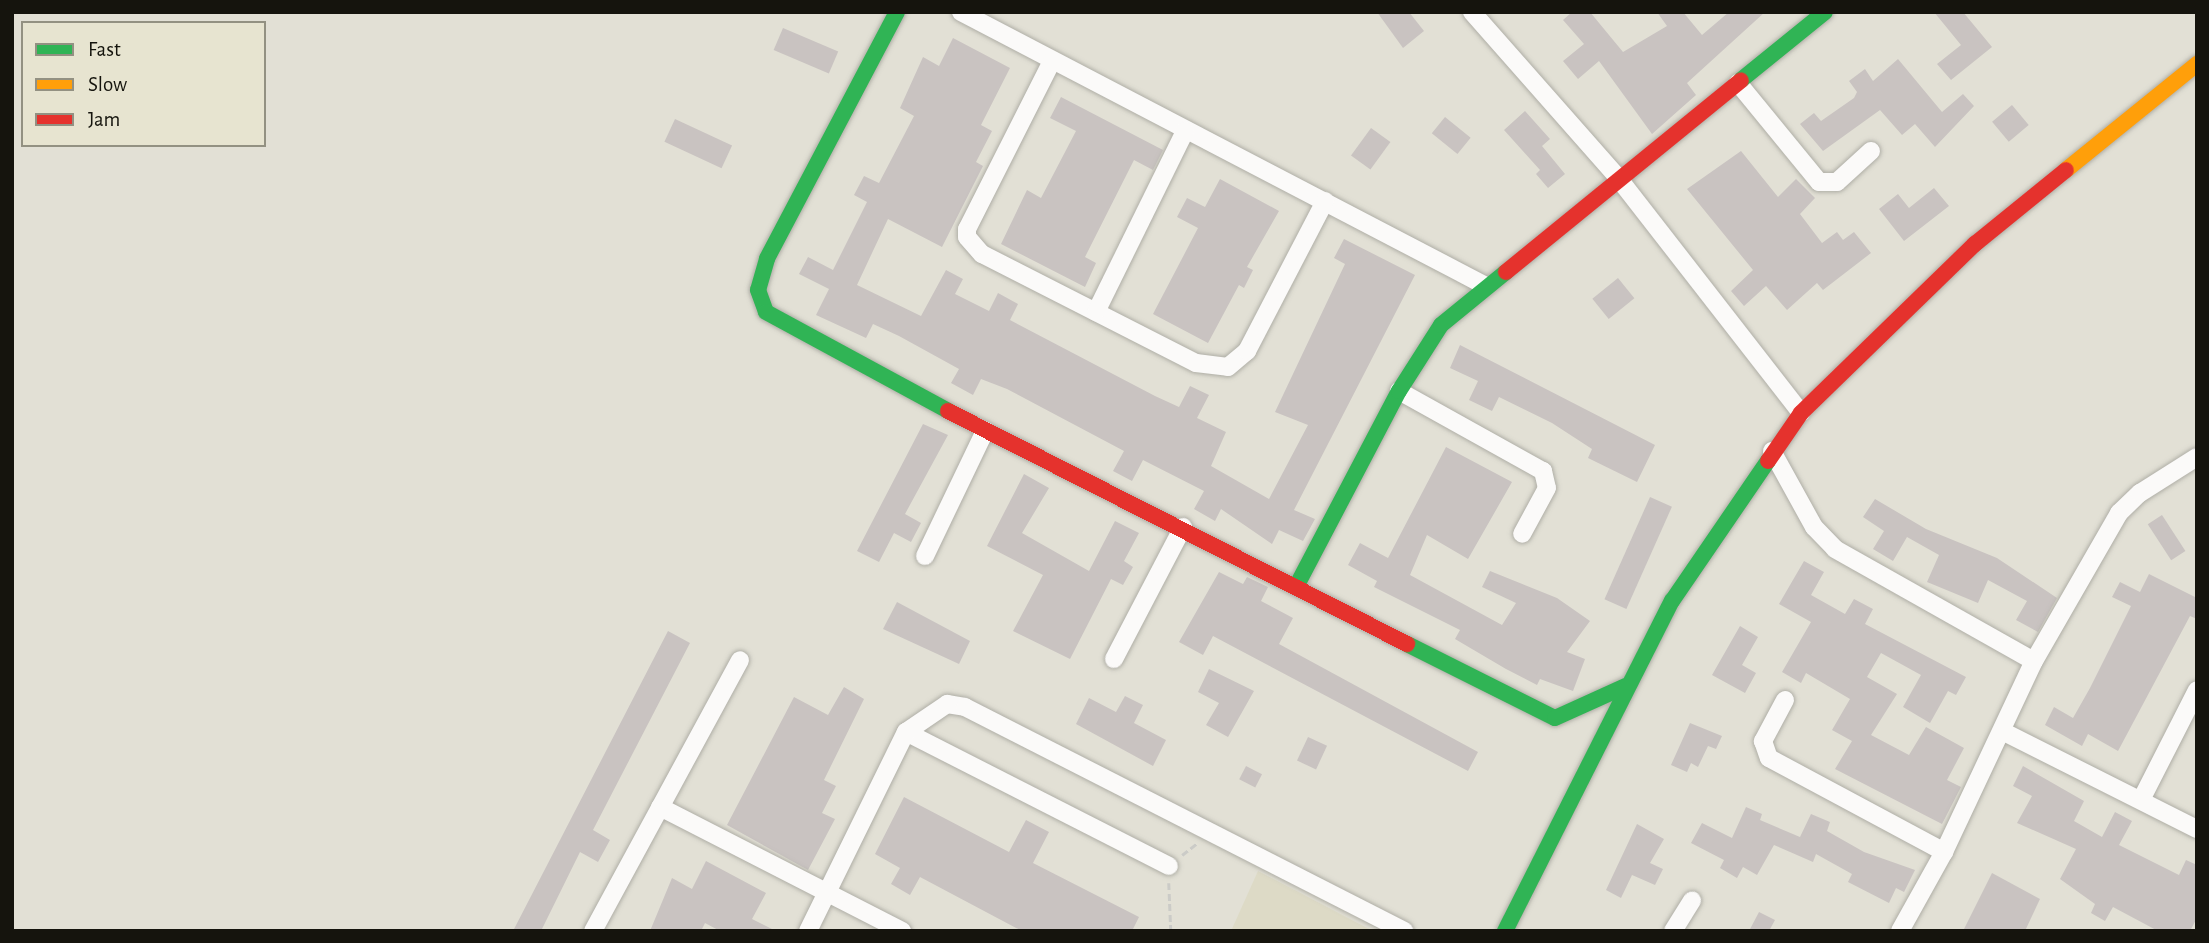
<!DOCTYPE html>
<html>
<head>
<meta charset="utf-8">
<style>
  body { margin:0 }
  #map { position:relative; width:2209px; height:943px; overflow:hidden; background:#e2e0d5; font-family:"Alegreya Sans",sans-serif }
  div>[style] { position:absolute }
  .built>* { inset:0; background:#dddac6 }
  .building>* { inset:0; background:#c9c3c1; transform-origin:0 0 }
  .path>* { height:2.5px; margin-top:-1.25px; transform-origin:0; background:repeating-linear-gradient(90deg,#cbcbc7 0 7px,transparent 0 10.5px) }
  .roads { filter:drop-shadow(0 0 2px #afaea6) drop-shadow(0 0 2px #afaea6) }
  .street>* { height:18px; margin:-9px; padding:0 9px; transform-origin:9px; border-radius:9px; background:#fbfaf9 }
  .fast>* { height:16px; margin:-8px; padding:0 8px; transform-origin:8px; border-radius:8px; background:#30b455 }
  .slow>* { height:16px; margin:-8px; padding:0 8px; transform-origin:8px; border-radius:8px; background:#ff9f0a }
  .jam>* { height:16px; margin:-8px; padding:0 8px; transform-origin:8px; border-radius:8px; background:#e5322d }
  span { translate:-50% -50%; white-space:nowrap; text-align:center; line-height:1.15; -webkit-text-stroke:6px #e7e4d0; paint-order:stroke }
  .frame { position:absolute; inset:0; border:14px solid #15140d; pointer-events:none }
  .legend { position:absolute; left:21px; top:21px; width:245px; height:126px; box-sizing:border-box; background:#e7e4d0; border:2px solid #939182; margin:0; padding:9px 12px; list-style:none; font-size:21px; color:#15140d }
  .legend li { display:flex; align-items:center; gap:14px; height:35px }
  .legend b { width:35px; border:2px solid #939182 }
</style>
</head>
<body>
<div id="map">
  <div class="built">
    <div style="clip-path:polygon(1258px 871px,1373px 931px,1231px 931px)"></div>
  </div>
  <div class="building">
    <div style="clip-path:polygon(1377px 12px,1409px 12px,1424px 31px,1403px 48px)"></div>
    <div style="clip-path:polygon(1572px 12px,1590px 12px,1623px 52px,1667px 26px,1657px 12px,1683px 12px,1702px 35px,1729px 12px,1765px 12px,1687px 83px,1696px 95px,1652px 134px,1599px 61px,1578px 79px,1563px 61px,1584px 44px,1563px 20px)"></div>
    <div style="clip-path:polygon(1934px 12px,1963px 12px,1992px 47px,1951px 80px,1937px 64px,1961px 45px)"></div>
    <div style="left:783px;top:28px;width:60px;height:24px;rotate:23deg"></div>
    <div style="clip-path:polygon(953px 38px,1010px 68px,981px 125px,992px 131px,976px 162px,983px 166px,942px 247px,888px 219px,857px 285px,921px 316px,946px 270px,963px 279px,955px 294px,989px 311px,998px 293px,1018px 304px,1010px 320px,1155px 396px,1179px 407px,1190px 386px,1209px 395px,1197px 418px,1226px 432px,1211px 466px,1269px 499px,1308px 425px,1275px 412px,1345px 264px,1334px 258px,1344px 239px,1415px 275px,1294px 510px,1315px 519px,1303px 541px,1279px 530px,1272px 544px,1221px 509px,1215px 521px,1194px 509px,1204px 491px,1143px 460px,1132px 481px,1113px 471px,1124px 451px,1007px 389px,981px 379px,973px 395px,951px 383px,959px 369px,899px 336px,873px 324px,866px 338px,816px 315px,829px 289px,799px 274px,808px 257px,833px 270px,867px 202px,854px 195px,864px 176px,879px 183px,914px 116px,900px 108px,923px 57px,939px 66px)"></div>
    <div style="clip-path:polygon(1898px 59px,1942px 112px,1963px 94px,1974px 106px,1935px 147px,1915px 124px,1902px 135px,1880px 110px,1823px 151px,1800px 124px,1814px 113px,1821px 121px,1854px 98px,1857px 92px,1849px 81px,1865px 69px,1873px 81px)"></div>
    <div style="clip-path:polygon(1061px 97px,1163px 150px,1153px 170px,1134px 160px,1085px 257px,1096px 263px,1085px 287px,1001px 244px,1027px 190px,1041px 198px,1076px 131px,1050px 118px)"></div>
    <div style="left:2012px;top:105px;width:26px;height:26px;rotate:50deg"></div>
    <div style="clip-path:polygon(1525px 111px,1550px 139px,1542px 146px,1565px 174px,1548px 188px,1536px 174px,1540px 170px,1504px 130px)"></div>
    <div style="left:1445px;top:117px;width:33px;height:21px;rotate:39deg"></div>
    <div style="left:675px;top:119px;width:63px;height:25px;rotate:25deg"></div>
    <div style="left:1371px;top:128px;width:24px;height:34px;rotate:36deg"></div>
    <div style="clip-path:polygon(1741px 151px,1778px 197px,1796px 179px,1815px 198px,1800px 214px,1822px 243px,1837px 232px,1843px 240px,1854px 232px,1871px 253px,1823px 290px,1817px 283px,1787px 310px,1766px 286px,1744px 306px,1731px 291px,1753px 270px,1687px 189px)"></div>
    <div style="clip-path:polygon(1220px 179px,1279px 211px,1247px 267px,1253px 270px,1244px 288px,1239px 285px,1208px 343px,1153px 314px,1198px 228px,1177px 217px,1187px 198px,1205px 207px)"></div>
    <div style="clip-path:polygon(1934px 188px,1949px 206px,1904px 241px,1879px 209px,1898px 194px,1909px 208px)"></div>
    <div style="left:1618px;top:278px;width:26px;height:33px;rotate:51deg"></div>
    <div style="clip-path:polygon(1460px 345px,1655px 445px,1637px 482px,1588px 458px,1592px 449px,1552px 423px,1499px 397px,1492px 411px,1469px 400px,1478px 381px,1450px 368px)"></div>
    <div style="clip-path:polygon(923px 424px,948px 435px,905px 514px,921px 523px,911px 542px,894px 533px,879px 562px,857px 551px)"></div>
    <div style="clip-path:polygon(1446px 447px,1512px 482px,1468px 559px,1427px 535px,1410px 575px,1502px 625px,1516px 603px,1482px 587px,1490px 571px,1557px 598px,1590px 621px,1567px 652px,1585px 659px,1573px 691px,1540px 679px,1537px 685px,1506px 669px,1455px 639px,1460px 630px,1374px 587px,1377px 581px,1348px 565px,1360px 543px,1388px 558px)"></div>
    <div style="clip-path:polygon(1024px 474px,1049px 488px,1022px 533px,1089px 571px,1115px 521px,1139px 533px,1124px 561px,1133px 567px,1123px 585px,1111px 579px,1070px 659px,1013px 631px,1043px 575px,987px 546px)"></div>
    <div style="left:1650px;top:497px;width:24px;height:112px;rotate:24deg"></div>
    <div style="clip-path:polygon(1875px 499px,1926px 529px,1997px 558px,2057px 598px,2038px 632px,2016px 620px,2027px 601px,1988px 580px,1978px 603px,1927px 582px,1939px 555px,1907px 537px,1893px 561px,1873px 549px,1884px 531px,1863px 517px)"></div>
    <div style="left:2162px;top:515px;width:43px;height:17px;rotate:57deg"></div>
    <div style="clip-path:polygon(1804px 561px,1824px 572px,1811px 595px,1845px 614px,1854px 599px,1873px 609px,1865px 624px,1966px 677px,1956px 695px,1948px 691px,1930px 723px,1903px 707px,1921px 675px,1881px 653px,1867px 677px,1897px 694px,1871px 735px,1909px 755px,1926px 727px,1964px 748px,1947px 780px,1961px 787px,1942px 824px,1835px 769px,1852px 741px,1832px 730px,1850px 699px,1806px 673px,1801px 683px,1782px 672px,1811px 622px,1779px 604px)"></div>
    <div style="clip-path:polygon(1219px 572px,1243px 584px,1247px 577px,1268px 587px,1261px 601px,1293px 618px,1279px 644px,1478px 752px,1468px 771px,1213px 636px,1203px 655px,1179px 642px)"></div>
    <div style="clip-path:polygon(2149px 574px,2197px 598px,2197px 619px,2190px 616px,2118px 751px,2088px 734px,2082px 746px,2045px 725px,2054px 707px,2073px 718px,2090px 688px,2131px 606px,2112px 597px,2120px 582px,2140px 592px)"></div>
    <div style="clip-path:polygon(897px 602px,970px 641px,959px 664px,883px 629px)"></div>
    <div style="clip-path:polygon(1740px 626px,1758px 637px,1742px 665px,1756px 673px,1745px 693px,1712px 675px)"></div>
    <div style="clip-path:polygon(668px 631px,690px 643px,593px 830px,610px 840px,598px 862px,580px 852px,541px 931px,513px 931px)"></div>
    <div style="clip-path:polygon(1209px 669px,1254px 691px,1228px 737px,1206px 725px,1219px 703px,1198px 692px)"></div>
    <div style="clip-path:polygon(844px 687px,864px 699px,824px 780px,836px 786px,822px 813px,835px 819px,808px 870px,727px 825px,794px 697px,828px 715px)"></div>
    <div style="clip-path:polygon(1125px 696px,1143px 705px,1134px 723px,1166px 740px,1153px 766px,1076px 724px,1089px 698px,1116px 712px)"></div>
    <div style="clip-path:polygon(1690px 723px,1722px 736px,1716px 749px,1708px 746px,1698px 767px,1691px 763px,1687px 772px,1671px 765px)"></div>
    <div style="left:1308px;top:737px;width:21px;height:26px;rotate:25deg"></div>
    <div style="left:1246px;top:766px;width:18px;height:15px;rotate:27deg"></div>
    <div style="clip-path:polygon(2023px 766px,2084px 801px,2074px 821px,2102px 837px,2115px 812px,2132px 821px,2119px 845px,2179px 875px,2186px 860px,2197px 865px,2197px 918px,2190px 931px,2158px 931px,2113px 907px,2105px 921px,2091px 913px,2095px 904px,2060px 879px,2076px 849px,2017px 823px,2032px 796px,2013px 786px)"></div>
    <div style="clip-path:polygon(904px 797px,1009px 852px,1026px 820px,1049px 832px,1033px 863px,1139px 917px,1132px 931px,1022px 931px,920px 877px,910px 895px,891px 884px,900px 868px,875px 854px)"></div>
    <div style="clip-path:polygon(1746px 807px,1762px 814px,1760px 820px,1800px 837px,1811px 814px,1830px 822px,1827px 831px,1864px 852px,1915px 870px,1904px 892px,1896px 888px,1889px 903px,1848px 882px,1852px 874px,1816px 854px,1813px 862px,1774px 845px,1757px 875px,1743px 867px,1737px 878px,1720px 868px,1724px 860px,1691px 843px,1702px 823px,1732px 838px)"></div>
    <div style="clip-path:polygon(1637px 824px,1664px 839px,1650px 863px,1663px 869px,1655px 885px,1632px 875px,1621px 898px,1606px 890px)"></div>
    <div style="clip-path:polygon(706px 861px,766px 893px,752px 919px,776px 931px,720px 931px,705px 923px,701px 931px,650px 931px,672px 878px,692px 889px)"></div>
    <div style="clip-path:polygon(1992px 873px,2040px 899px,2025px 931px,1963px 931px)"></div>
    <div style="clip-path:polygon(1759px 912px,1775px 920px,1769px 931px,1749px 931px)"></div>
  </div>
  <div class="path">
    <div style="left:1182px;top:855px;width:18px;rotate:-38deg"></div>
    <div style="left:1169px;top:883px;width:48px;rotate:87.6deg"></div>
  </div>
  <div class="roads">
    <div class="street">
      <div style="left:961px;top:12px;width:592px;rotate:27.56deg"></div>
      <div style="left:1472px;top:12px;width:222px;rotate:48.6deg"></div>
      <div style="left:1619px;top:179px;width:296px;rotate:52.1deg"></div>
      <div style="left:1052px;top:61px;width:188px;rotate:116.8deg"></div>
      <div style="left:967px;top:229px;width:8px;rotate:90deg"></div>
      <div style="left:967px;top:237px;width:23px;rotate:49deg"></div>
      <div style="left:982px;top:254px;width:240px;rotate:27deg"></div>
      <div style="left:1196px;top:363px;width:32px;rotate:7deg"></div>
      <div style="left:1228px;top:367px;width:25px;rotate:-40deg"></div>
      <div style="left:1247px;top:351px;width:169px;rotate:-62.5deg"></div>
      <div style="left:1738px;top:83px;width:128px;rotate:50.7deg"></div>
      <div style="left:1819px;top:182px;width:18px"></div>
      <div style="left:1837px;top:182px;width:46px;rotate:-42.4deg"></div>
      <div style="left:1096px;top:312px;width:202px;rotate:-63.8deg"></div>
      <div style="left:1399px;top:391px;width:165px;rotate:29.1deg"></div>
      <div style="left:1543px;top:471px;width:17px;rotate:77deg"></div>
      <div style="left:1547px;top:488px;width:52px;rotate:118.5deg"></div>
      <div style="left:1772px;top:451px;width:87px;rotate:61.1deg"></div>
      <div style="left:1814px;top:527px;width:30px;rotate:46deg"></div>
      <div style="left:1835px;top:549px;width:228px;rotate:29.4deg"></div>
      <div style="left:925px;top:556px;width:139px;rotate:-64.4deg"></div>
      <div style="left:1114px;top:659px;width:149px;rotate:-62.4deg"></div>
      <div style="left:1785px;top:700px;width:47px;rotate:118.2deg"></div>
      <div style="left:1763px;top:741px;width:18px;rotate:71deg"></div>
      <div style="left:1769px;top:758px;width:199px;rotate:28.2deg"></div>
      <div style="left:2002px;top:731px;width:218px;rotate:26.7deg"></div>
      <div style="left:906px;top:732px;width:295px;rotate:27deg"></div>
      <div style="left:2141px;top:800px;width:123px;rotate:-63deg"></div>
      <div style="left:660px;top:807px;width:272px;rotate:27.1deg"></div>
      <div style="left:593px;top:931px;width:308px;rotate:-61.5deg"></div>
      <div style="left:808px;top:931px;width:222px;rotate:-63.8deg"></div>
      <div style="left:906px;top:732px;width:50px;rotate:-34.3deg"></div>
      <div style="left:947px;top:704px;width:18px;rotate:9deg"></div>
      <div style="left:965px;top:707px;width:493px;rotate:27deg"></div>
      <div style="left:1673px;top:931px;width:36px;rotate:-58deg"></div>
      <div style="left:1900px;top:931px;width:90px;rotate:-60.9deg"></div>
      <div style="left:1944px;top:852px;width:211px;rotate:-64.8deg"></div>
      <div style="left:2034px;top:661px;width:171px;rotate:-60.1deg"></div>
      <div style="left:2119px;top:513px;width:29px;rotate:-44deg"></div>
      <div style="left:2140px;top:493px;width:67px;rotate:-32.3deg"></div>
    </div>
    <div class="fast">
      <div style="left:897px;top:12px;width:279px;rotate:117.8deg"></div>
      <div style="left:767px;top:259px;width:32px;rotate:106deg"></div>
      <div style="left:758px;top:290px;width:23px;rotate:70deg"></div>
      <div style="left:766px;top:312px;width:207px;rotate:28.5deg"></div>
      <div style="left:1741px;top:80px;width:108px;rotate:-39deg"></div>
      <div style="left:1297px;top:585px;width:219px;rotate:-62.3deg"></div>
      <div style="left:1399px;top:391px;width:78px;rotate:-57.5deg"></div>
      <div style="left:1441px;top:325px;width:84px;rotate:-39.2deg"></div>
      <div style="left:1407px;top:644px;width:165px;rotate:26.6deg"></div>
      <div style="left:1555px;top:718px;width:78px;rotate:-24.3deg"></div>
      <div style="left:1505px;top:931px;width:370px;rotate:-63.2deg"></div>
      <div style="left:1672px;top:601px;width:170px;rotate:-55.6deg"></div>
    </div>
    <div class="slow">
      <div style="left:2066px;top:170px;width:169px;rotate:-39deg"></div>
    </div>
    <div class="jam">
      <div style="left:1506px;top:272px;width:303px;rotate:-39.2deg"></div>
      <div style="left:948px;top:411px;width:515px;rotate:26.91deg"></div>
      <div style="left:1768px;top:461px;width:58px;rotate:-55.5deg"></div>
      <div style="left:1801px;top:413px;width:243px;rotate:-44.2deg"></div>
      <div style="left:1975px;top:244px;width:117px;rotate:-39.1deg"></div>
    </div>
  </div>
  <div class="frame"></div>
  <ul class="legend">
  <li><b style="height:9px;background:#30b455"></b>Fast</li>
  <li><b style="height:9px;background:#ff9f0a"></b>Slow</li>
  <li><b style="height:9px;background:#e5322d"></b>Jam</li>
  </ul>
</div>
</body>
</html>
